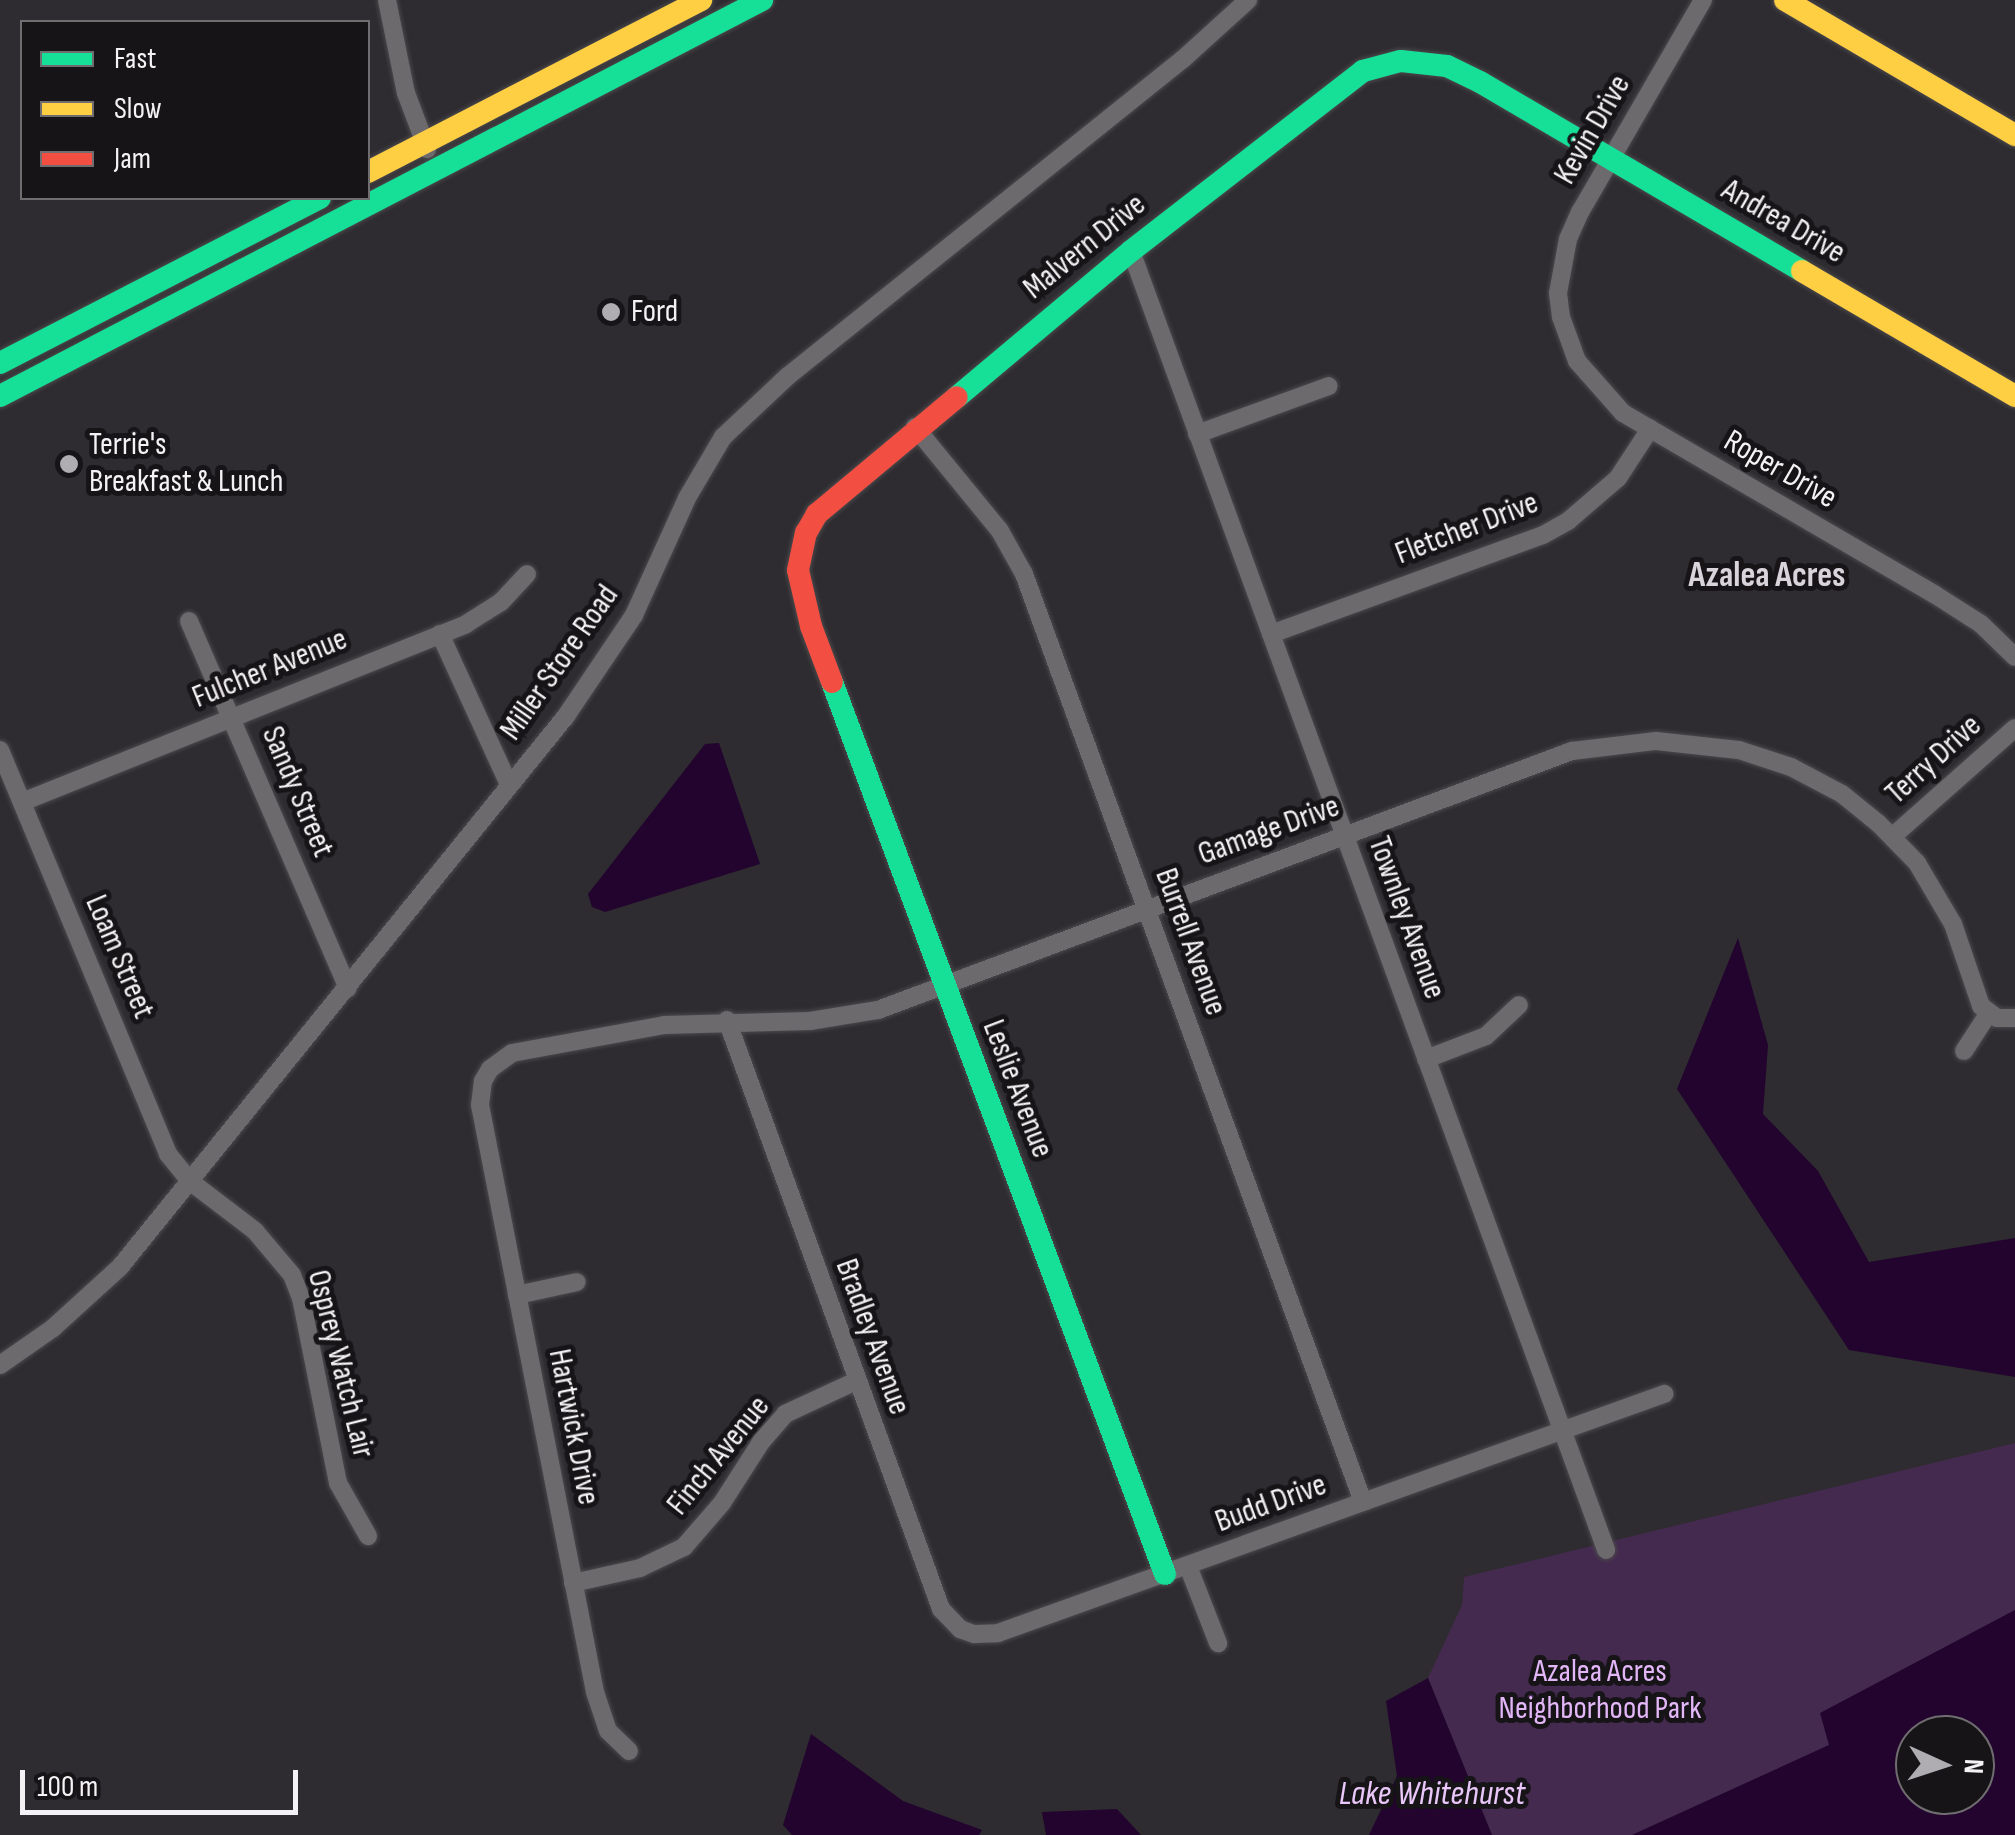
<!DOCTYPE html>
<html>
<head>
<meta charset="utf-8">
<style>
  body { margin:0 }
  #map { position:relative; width:2015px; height:1835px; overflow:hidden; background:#2e2c30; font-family:"Sofia Sans Condensed",sans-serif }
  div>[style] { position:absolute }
  .green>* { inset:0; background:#442a4f }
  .water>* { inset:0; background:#22042e }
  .roads { filter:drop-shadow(0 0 2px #4b494c) drop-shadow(0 0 2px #4b494c) }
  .street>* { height:18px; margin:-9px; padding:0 9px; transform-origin:9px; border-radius:9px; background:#6c6a6d }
  .fast>* { height:22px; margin:-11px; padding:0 11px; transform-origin:11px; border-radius:11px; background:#16e098 }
  .slow>* { height:22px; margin:-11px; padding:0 11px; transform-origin:11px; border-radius:11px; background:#ffcf43 }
  .jam>* { height:22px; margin:-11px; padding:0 11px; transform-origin:11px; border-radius:11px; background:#f24e42 }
  .dots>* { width:28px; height:28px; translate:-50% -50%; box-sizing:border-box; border:5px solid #161417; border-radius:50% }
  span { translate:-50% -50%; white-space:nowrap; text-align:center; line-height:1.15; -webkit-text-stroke:10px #161417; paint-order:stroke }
  .street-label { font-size:32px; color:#f5f2f6 }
  .poi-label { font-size:32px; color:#f5f2f6 }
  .left { translate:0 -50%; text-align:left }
  .park-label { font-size:32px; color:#e3b6f8 }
  .neighbourhood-label { font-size:35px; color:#d9d4dc; font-weight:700 }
  .water-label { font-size:35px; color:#e9c7f9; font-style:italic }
  .legend { position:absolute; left:20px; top:20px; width:350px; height:180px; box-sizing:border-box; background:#161417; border:2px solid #6f6d70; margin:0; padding:12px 18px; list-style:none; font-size:30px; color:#f5f2f6 }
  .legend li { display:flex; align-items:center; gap:20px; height:50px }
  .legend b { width:50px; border:2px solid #6f6d70 }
  .north { position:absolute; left:1895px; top:1715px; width:100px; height:100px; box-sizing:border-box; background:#161417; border:2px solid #6f6d70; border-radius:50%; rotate:93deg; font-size:28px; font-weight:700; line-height:40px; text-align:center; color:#f5f2f6 }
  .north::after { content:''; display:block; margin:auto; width:35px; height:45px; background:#afadb1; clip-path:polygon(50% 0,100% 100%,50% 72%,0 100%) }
  .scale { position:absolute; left:20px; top:1770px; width:278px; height:45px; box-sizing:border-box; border:5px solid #f5f2f6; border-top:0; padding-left:12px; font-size:30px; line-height:35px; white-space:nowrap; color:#f5f2f6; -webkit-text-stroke:8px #161417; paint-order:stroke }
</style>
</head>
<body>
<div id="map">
  <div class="green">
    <div style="clip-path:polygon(2015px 1443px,2015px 1610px,1821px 1713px,1830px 1745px,1632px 1835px,1492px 1835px,1428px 1678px,1462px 1605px,1464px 1577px)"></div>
  </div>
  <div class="water">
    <div style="clip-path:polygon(719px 743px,760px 864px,605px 912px,592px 907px,588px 894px,705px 744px)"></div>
    <div style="clip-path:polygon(1738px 938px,1768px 1045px,1763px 1114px,1818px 1171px,1869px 1262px,2015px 1238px,2015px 1377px,1849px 1350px,1677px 1089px)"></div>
    <div style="clip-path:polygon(evenodd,2015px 1610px,2015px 1835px,1632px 1835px,1829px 1745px,1820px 1713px,2015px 1610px,1915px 1735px,1975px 1735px,1975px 1795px,1915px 1795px,1915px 1735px)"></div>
    <div style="clip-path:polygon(1428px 1678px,1492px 1835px,1369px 1835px,1397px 1776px,1386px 1701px)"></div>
    <div style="clip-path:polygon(811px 1734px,903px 1801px,982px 1830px,979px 1835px,792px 1835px,783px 1825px)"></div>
    <div style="clip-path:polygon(1117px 1809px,1141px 1835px,1046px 1835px,1042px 1812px)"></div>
  </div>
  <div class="roads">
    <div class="street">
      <div style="left:387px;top:0;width:95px;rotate:78.5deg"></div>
      <div style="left:406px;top:93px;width:60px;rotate:69.4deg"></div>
      <div style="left:1703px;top:0;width:245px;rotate:120.1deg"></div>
      <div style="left:1580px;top:212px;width:30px;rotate:114deg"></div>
      <div style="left:1568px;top:239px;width:55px;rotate:100.5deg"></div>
      <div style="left:1558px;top:293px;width:24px;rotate:83deg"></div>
      <div style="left:1561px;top:317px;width:47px;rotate:70deg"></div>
      <div style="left:1577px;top:361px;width:69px;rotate:48.5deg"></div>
      <div style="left:1623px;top:413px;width:360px;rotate:30.2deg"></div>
      <div style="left:1934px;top:594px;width:56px;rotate:32.6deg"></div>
      <div style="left:1981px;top:624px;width:47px;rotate:44.1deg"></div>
      <div style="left:1131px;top:251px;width:1383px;rotate:69.91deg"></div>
      <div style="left:915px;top:427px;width:134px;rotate:50.7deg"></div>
      <div style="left:1000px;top:531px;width:49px;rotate:60.8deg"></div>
      <div style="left:1024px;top:574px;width:988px;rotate:69.93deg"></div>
      <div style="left:1197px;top:434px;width:140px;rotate:-20deg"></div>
      <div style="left:189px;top:621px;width:400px;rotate:66.6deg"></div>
      <div style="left:440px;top:634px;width:166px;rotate:65.4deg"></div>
      <div style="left:1271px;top:634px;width:289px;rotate:-20deg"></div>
      <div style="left:1543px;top:535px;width:29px;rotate:-29deg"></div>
      <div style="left:1568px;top:521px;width:66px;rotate:-40.7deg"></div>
      <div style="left:1618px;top:478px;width:59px;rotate:-56.9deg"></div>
      <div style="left:0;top:750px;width:438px;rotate:67.4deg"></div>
      <div style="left:168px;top:1154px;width:36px;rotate:51deg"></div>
      <div style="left:191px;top:1182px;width:81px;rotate:37.4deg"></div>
      <div style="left:255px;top:1231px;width:57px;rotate:49.9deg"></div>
      <div style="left:292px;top:1275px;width:25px;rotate:69deg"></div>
      <div style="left:301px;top:1298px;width:189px;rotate:78.7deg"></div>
      <div style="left:338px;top:1483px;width:61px;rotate:60.5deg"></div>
      <div style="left:22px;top:802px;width:478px;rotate:-21.8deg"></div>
      <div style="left:466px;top:624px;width:41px;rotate:-32.2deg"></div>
      <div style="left:501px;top:602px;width:38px;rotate:-47deg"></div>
      <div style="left:1893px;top:836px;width:163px;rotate:-41.5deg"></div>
      <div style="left:727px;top:1020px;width:627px;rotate:70.03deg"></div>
      <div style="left:941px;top:1609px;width:28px;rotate:46deg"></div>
      <div style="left:960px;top:1629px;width:15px;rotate:20deg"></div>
      <div style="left:974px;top:1634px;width:24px;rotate:-2deg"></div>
      <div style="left:998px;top:1633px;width:708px;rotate:-19.74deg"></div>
      <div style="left:1964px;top:1051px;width:44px;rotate:-57deg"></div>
      <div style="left:1426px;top:1059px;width:64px;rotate:-21deg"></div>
      <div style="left:1486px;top:1036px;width:45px;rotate:-43.2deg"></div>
      <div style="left:517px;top:1295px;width:61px;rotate:-12.2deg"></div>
      <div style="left:0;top:1365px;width:65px;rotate:-34.9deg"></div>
      <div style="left:53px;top:1328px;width:91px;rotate:-42.3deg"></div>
      <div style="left:120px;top:1267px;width:709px;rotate:-51.01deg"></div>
      <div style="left:566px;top:716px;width:122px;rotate:-56deg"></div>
      <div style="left:634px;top:615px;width:128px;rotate:-65.6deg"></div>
      <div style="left:687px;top:498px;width:71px;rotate:-59.5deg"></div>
      <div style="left:723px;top:437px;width:89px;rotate:-43.2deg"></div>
      <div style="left:788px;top:376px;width:506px;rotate:-38.75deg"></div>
      <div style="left:1183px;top:59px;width:88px;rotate:-42.2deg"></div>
      <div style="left:1188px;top:1566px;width:83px;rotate:68.7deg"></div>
      <div style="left:573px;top:1583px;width:69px;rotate:-12.6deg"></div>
      <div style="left:640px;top:1568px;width:49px;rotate:-25.5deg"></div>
      <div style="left:684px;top:1547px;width:58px;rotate:-49.2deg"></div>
      <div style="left:722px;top:1503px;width:72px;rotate:-57.4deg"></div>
      <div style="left:761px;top:1442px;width:37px;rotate:-49deg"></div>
      <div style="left:785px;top:1414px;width:78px;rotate:-24.9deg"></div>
      <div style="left:629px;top:1751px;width:29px;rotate:-136deg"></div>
      <div style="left:608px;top:1731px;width:41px;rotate:-108.4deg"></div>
      <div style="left:595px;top:1692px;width:598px;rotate:-101.08deg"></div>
      <div style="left:480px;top:1105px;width:24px;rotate:-83deg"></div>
      <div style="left:483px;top:1081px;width:14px;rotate:-60deg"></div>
      <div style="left:490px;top:1069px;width:27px;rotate:-36deg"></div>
      <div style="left:512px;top:1053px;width:155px;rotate:-10.4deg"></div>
      <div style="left:664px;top:1025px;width:146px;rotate:-1.6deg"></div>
      <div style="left:810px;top:1021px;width:69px;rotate:-9.2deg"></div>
      <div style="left:878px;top:1010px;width:741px;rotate:-20.47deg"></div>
      <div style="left:1572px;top:751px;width:85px;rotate:-6.8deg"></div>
      <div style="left:1656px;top:741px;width:83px;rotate:6.2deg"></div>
      <div style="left:1739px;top:750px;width:55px;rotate:18.1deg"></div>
      <div style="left:1791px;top:767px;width:58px;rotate:27.9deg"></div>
      <div style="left:1842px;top:794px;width:46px;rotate:38.9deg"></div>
      <div style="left:1878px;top:823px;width:56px;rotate:45.7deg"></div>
      <div style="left:1917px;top:863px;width:71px;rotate:59.5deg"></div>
      <div style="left:1953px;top:924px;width:87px;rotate:71.1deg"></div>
      <div style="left:1981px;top:1006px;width:20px;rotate:37deg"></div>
      <div style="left:1997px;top:1018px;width:18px"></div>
    </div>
    <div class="fast">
      <div style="left:0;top:363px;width:360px;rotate:-27.3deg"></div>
      <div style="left:0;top:396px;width:859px;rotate:-27.46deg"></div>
      <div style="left:957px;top:397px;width:227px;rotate:-40deg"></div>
      <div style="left:1131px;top:251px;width:294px;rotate:-37.8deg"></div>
      <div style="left:1363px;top:71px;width:39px;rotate:-15deg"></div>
      <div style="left:1401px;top:61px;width:46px;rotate:6.2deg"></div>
      <div style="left:1447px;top:66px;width:37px;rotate:26deg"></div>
      <div style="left:1480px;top:82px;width:373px;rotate:30.4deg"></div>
      <div style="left:832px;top:682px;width:952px;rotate:69.53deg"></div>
    </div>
    <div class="slow">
      <div style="left:1785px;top:0;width:267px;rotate:30.4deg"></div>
      <div style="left:368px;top:172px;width:375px;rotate:-27.3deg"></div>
      <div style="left:1802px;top:271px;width:247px;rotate:30.4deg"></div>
    </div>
    <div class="jam">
      <div style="left:832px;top:682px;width:60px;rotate:-110.6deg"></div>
      <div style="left:811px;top:626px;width:57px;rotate:-103.1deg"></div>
      <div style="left:798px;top:570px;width:38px;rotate:-78deg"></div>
      <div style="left:806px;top:533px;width:22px;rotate:-60deg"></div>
      <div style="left:817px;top:514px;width:182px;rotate:-39.9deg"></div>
    </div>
  </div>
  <div class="dots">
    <div style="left:611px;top:312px;background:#afadb1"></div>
    <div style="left:69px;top:464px;background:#afadb1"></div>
  </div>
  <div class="street-label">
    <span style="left:1593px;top:130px;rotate:-60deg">Kevin Drive</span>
    <span style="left:1783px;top:222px;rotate:30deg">Andrea Drive</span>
    <span style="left:1085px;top:247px;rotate:-39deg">Malvern Drive</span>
    <span style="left:1780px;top:470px;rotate:30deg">Roper Drive</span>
    <span style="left:1467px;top:529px;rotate:-21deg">Fletcher Drive</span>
    <span style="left:560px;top:663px;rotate:-55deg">Miller Store Road</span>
    <span style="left:270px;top:669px;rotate:-22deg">Fulcher Avenue</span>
    <span style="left:1934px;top:760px;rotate:-42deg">Terry Drive</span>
    <span style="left:297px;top:792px;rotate:67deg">Sandy Street</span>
    <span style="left:1269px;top:831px;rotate:-20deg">Gamage Drive</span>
    <span style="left:1406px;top:918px;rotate:70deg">Townley Avenue</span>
    <span style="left:1190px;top:942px;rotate:70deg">Burrell Avenue</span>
    <span style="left:119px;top:957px;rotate:67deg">Loam Street</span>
    <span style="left:1017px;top:1089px;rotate:69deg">Leslie Avenue</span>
    <span style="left:872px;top:1337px;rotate:70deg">Bradley Avenue</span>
    <span style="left:340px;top:1364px;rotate:76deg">Osprey Watch Lair</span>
    <span style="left:573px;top:1427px;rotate:79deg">Hartwick Drive</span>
    <span style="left:719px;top:1456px;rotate:-51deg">Finch Avenue</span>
    <span style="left:1271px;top:1504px;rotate:-20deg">Budd Drive</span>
  </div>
  <div class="poi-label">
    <span class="left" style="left:631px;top:312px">Ford</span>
    <span class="left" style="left:89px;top:464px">Terrie's<br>Breakfast &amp; Lunch</span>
  </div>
  <div class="park-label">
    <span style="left:1600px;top:1691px">Azalea Acres<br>Neighborhood Park</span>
  </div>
  <div class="neighbourhood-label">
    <span style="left:1767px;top:576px">Azalea Acres</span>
  </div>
  <div class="water-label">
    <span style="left:1432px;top:1794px">Lake Whitehurst</span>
  </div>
  <ul class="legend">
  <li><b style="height:12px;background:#16e098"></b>Fast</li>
  <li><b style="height:12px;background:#ffcf43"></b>Slow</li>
  <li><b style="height:12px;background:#f24e42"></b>Jam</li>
  </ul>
  <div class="north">N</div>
  <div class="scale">100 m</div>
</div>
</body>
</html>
